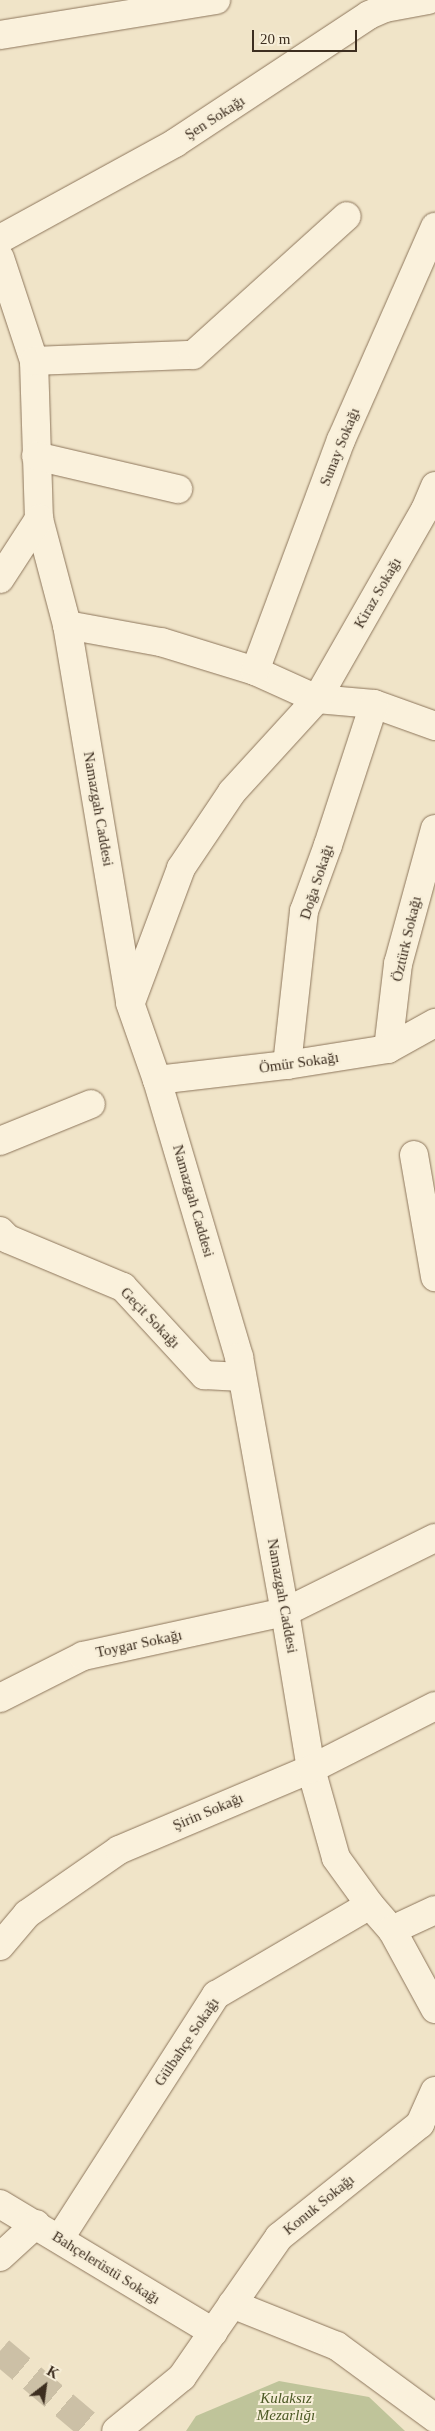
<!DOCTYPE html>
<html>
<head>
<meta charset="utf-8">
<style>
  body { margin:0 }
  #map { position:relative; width:435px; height:2431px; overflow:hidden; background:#f0e4c8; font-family:Georgia,serif }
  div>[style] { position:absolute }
  .cemetery>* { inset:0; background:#bfc49a }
  .primary-tunnel>* { height:28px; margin-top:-14px; transform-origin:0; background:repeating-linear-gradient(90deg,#ccc0a6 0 28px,transparent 0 42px) }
  .roads { filter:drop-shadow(0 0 1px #8d765c) drop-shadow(0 0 1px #8d765c) }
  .street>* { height:28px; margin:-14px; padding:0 14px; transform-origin:14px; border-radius:14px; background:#faf1dc }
  .secondary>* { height:28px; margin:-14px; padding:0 14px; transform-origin:14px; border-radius:14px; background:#faf1dc }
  span { translate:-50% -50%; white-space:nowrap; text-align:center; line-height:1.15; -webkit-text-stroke:4px #f7eed8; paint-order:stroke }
  .street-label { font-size:15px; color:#3d2e20 }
  .park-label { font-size:15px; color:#4d5a26; font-style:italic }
  .north { position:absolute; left:20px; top:2361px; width:50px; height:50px; -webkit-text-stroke:4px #f7eed8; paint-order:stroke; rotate:30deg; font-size:14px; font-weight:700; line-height:20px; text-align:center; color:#3d2e20 }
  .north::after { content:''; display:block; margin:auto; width:18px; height:22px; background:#3d2e20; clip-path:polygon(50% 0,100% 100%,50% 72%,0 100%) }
  .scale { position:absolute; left:252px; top:30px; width:105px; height:22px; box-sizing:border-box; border:2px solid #3d2e20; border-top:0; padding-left:6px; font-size:15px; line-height:18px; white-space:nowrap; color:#3d2e20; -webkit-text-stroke:4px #f7eed8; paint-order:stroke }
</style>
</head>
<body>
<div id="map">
  <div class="cemetery">
    <div style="clip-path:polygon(279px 2381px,369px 2397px,405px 2431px,186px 2431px,196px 2416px)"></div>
  </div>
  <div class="primary-tunnel">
    <div style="left:0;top:2351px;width:124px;rotate:40.1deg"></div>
  </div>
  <div class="roads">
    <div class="street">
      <div style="left:0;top:35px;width:219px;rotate:-9.2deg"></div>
      <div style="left:0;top:239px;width:200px;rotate:-28.7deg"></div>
      <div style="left:175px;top:143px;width:232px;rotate:-33.4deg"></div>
      <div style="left:369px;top:15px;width:17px;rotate:-24deg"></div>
      <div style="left:385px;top:8px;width:44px;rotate:-10.5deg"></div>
      <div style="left:0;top:258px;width:108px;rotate:71.7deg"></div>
      <div style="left:34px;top:361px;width:158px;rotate:88.2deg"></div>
      <div style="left:39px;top:519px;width:110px;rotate:75.2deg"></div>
      <div style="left:67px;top:625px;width:383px;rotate:80.5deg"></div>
      <div style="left:130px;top:1003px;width:82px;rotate:70.7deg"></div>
      <div style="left:157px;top:1080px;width:289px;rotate:73.5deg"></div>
      <div style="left:239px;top:1357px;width:259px;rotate:79.8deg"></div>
      <div style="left:285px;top:1612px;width:159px;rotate:80.6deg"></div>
      <div style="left:311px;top:1769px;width:92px;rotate:74.3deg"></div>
      <div style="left:336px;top:1858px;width:58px;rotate:54.1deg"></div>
      <div style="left:370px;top:1905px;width:33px;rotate:49deg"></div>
      <div style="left:392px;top:1930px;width:47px;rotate:-24.9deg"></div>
      <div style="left:34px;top:361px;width:159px;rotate:-2.2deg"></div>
      <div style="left:193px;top:355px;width:207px;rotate:-42.1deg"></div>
      <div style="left:36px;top:456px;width:146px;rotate:13.1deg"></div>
      <div style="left:0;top:579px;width:72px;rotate:-57deg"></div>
      <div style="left:67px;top:625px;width:96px;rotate:10.3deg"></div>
      <div style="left:161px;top:642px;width:98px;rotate:17.1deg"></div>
      <div style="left:255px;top:671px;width:68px;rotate:24.3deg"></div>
      <div style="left:317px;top:699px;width:57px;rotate:5deg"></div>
      <div style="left:374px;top:704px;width:65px;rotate:19.8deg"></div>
      <div style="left:255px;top:671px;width:246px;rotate:-69.6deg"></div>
      <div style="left:341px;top:440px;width:233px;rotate:-66.2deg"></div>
      <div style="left:131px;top:1002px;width:143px;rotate:-69.5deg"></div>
      <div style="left:181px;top:868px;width:92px;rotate:-56.1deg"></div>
      <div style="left:232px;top:792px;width:126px;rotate:-47.6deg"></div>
      <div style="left:317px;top:699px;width:218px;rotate:-60.3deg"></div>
      <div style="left:425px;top:510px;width:26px;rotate:-67deg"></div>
      <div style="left:388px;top:1049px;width:86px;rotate:-83.3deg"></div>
      <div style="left:398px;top:964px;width:140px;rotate:-74.7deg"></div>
      <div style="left:287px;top:1065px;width:155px;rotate:-83.7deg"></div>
      <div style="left:304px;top:911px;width:70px;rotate:-70deg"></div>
      <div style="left:328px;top:845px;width:148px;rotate:-71.9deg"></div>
      <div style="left:157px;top:1080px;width:131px;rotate:-6.6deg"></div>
      <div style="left:287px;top:1065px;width:102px;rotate:-9deg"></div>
      <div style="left:388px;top:1049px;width:54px;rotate:-29deg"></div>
      <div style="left:0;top:1141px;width:98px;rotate:-22.1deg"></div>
      <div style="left:414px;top:1155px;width:124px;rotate:80.2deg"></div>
      <div style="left:0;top:1231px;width:11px;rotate:45deg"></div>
      <div style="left:8px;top:1239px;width:125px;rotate:22.7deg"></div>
      <div style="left:123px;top:1287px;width:120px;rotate:47.4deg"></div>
      <div style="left:204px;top:1375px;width:38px;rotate:3deg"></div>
      <div style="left:0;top:1698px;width:93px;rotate:-26.8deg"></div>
      <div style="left:83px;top:1656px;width:207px;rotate:-12.3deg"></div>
      <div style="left:285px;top:1612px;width:167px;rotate:-26.3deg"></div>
      <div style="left:0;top:1946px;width:42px;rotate:-49.8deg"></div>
      <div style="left:27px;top:1914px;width:112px;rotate:-34.8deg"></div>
      <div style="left:119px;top:1850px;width:208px;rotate:-22.9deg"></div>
      <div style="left:311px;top:1769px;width:139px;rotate:-26.9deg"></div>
      <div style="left:0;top:2204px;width:249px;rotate:31deg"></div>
      <div style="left:213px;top:2332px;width:55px;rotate:124.6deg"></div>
      <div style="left:182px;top:2377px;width:85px;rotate:140.7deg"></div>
      <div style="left:60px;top:2238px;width:289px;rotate:-57.3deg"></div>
      <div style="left:216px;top:1995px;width:178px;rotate:-30.3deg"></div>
      <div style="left:0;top:2257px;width:49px;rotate:-42.5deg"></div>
      <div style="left:232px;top:2304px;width:113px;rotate:21.8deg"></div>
      <div style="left:337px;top:2346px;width:122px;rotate:36.3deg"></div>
    </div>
    <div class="secondary">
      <div style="left:392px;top:1930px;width:90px;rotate:61.4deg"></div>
      <div style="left:213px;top:2332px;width:116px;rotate:-55.2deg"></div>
      <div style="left:279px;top:2237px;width:181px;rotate:-38.7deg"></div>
      <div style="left:420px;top:2124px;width:36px;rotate:-66deg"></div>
    </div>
  </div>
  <div class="street-label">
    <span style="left:215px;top:118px;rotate:-33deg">Şen Sokağı</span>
    <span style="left:340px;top:447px;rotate:-68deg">Sunay Sokağı</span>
    <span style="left:378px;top:593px;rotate:-60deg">Kiraz Sokağı</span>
    <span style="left:98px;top:809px;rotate:80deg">Namazgah Caddesi</span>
    <span style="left:317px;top:882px;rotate:-72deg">Doğa Sokağı</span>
    <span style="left:407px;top:939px;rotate:-77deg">Öztürk Sokağı</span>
    <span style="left:299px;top:1063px;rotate:-8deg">Ömür Sokağı</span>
    <span style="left:193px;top:1201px;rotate:74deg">Namazgah Caddesi</span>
    <span style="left:150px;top:1318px;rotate:46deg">Geçit Sokağı</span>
    <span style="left:282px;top:1596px;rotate:80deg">Namazgah Caddesi</span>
    <span style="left:139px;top:1644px;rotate:-12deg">Toygar Sokağı</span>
    <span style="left:208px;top:1812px;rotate:-23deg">Şirin Sokağı</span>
    <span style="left:187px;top:2042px;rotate:-56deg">Gülbahçe Sokağı</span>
    <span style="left:319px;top:2205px;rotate:-39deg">Konuk Sokağı</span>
    <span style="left:106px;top:2268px;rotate:32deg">Bahçelerüstü Sokağı</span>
  </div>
  <div class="park-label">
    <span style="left:286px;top:2407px">Kulaksız<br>Mezarlığı</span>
  </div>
  <div class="north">K</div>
  <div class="scale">20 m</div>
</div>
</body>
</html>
